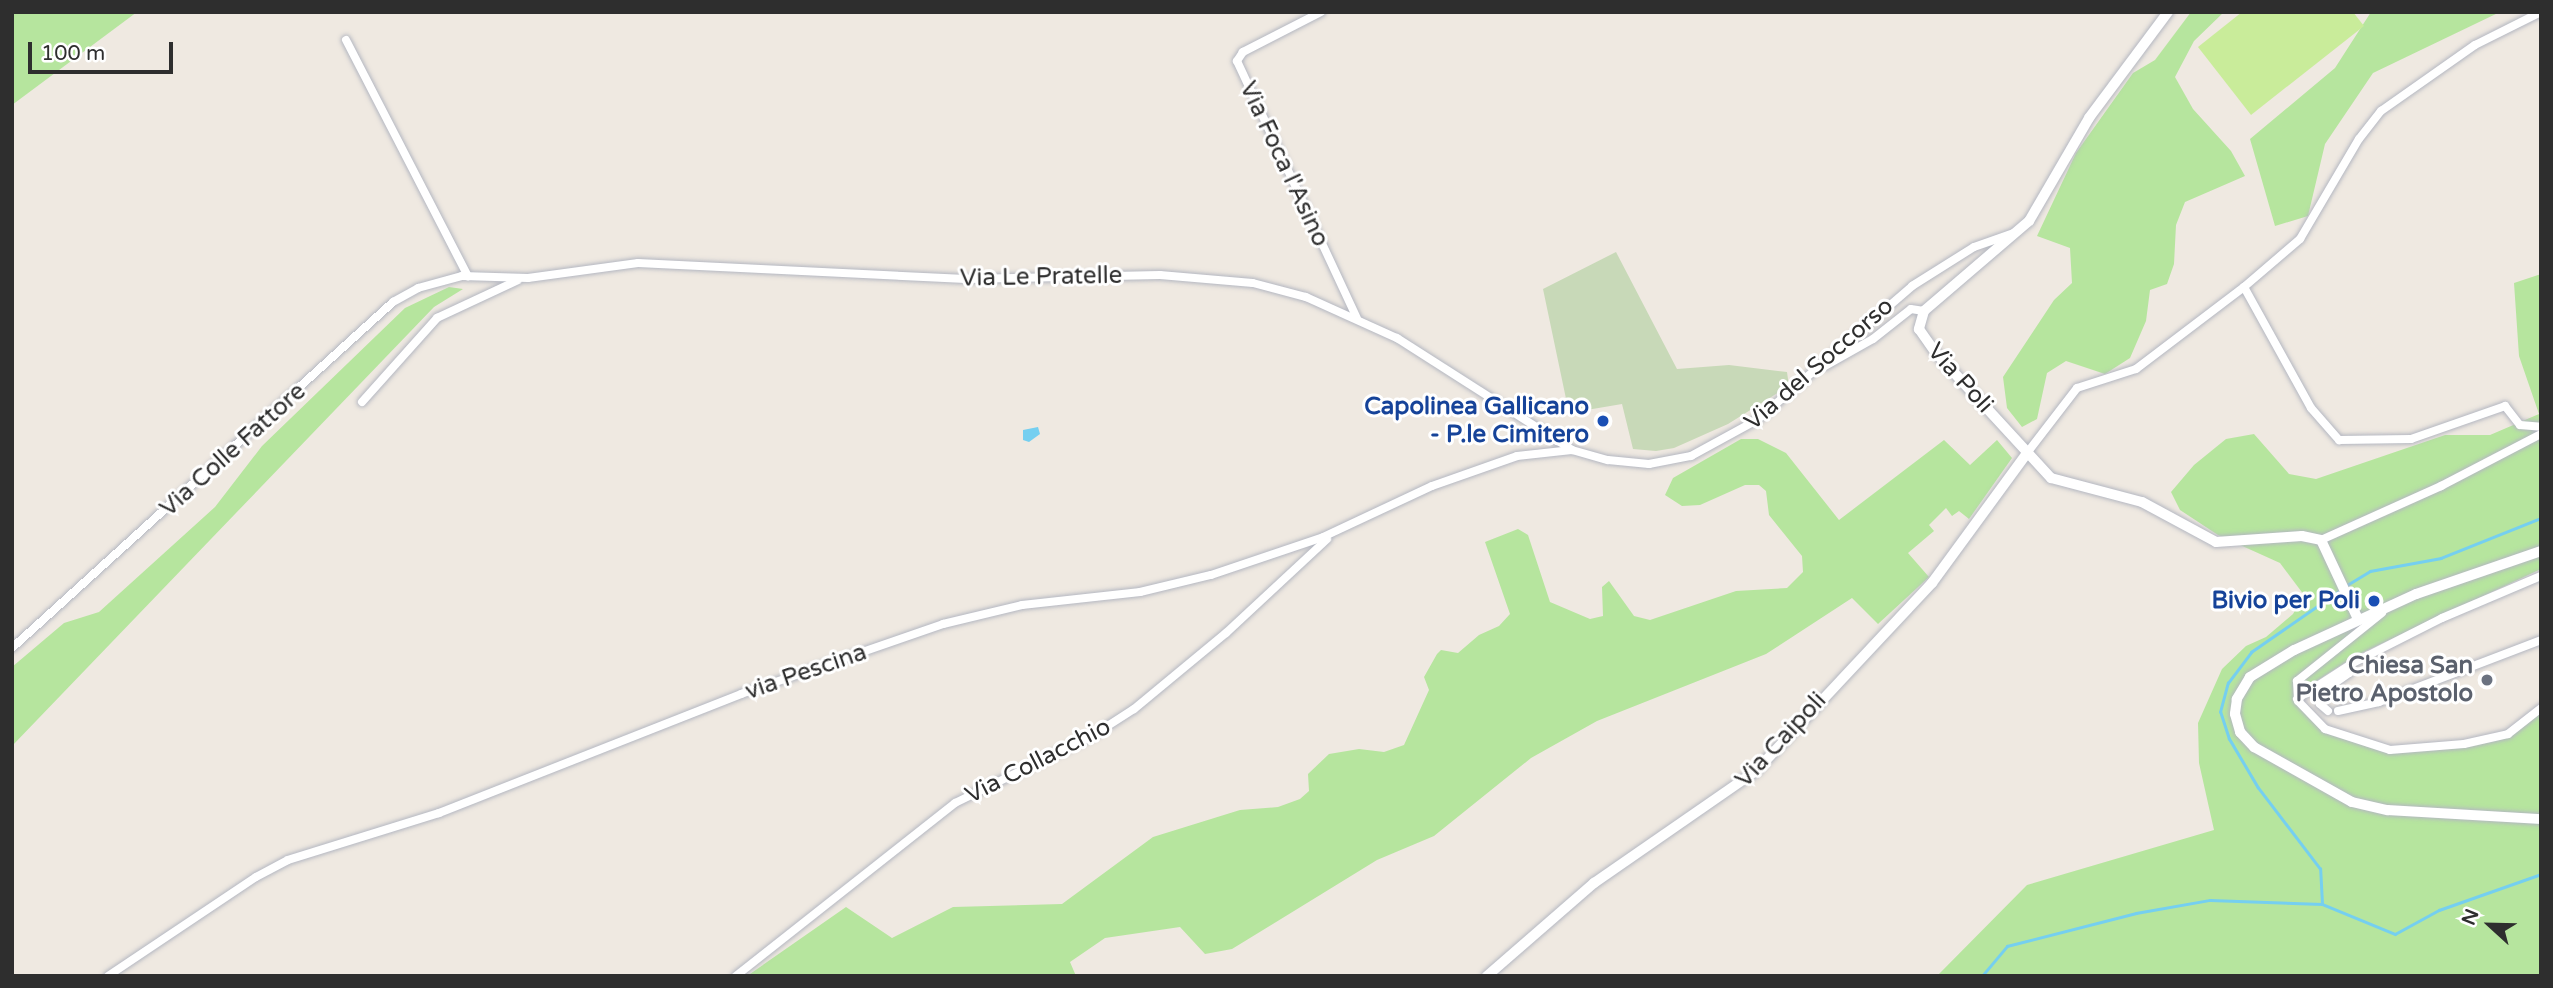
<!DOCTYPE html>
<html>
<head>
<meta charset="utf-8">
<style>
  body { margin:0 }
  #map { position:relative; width:2553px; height:988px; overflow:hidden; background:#efe9e1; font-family:"Varela Round",sans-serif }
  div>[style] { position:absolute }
  .green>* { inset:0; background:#b6e59e }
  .cemetery>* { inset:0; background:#c8d9b8 }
  .pitch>* { inset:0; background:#c9ec9a }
  .water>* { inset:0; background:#75cff0 }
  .stream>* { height:2.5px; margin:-1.25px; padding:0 1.25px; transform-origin:1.25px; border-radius:1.25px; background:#75cff0 }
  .roads { filter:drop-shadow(0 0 2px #b4b7c1) drop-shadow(0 0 2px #b4b7c1) }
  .street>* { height:8px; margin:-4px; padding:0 4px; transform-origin:4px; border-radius:4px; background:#fff }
  .secondary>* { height:10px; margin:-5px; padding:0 5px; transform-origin:5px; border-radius:5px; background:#fff }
  .dots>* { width:19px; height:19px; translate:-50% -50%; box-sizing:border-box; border:4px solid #fff; border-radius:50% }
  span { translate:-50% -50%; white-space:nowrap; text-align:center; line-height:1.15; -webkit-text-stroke:6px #fff; paint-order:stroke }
  .street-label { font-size:24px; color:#2e2e2e }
  .transit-label { font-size:24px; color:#164399; font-weight:700 }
  .right { translate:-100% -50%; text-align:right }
  .worship-label { font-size:24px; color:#5b616d; font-weight:700 }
  .frame { position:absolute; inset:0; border:14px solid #2e2e2e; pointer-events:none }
  .north { position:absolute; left:2455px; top:890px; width:70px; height:70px; -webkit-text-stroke:5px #fff; paint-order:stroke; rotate:292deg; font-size:19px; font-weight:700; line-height:28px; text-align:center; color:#2e2e2e }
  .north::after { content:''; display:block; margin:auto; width:24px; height:32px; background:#2e2e2e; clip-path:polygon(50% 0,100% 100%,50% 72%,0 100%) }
  .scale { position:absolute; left:28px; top:42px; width:145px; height:32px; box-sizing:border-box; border:4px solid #2e2e2e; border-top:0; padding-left:9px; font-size:21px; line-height:24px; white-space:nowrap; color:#2e2e2e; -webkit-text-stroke:5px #fff; paint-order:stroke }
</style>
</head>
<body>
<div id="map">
  <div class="green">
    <div style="clip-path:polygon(12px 12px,137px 12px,12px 105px)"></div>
    <div style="clip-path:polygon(2191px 12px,2224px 12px,2194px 41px,2175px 77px,2193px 109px,2231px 151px,2245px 176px,2185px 202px,2176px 225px,2174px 264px,2167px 284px,2150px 290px,2146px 321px,2130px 358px,2105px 374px,2066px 361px,2047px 373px,2037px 419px,2022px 427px,2007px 408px,2003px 377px,2054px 300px,2072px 283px,2070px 248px,2037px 236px,2076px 153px,2133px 73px,2155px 60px)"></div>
    <div style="clip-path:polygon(2371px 12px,2500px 12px,2373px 73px,2325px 144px,2308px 216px,2275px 226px,2250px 139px,2335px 68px)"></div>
    <div style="clip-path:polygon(2541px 274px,2541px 569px,2355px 656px,2301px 691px,2298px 701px,2325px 729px,2390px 750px,2502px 736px,2541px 708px,2541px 976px,1937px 976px,2027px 885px,2214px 830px,2199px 763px,2198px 723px,2222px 669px,2246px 646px,2266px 637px,2293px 614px,2304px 595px,2280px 563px,2218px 535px,2180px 510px,2171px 492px,2194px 465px,2226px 439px,2254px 434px,2289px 474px,2316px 479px,2445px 435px,2490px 435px,2539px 414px,2519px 356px,2514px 283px)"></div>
    <div style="clip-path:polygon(449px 287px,463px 289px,434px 307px,12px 746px,12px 667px,64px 623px,99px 612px,215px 507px,262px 446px,405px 308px)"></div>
    <div style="clip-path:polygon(1741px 439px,1758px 439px,1786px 453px,1839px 520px,1944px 440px,1970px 465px,1997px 440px,2012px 458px,1969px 519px,1959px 511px,1952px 516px,1946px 508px,1929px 525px,1934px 531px,1908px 553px,1929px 577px,1878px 624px,1852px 598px,1766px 654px,1597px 721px,1531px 758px,1434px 836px,1377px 860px,1232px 949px,1205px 954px,1180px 927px,1105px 938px,1070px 962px,1076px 976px,747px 976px,846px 907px,892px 938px,953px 907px,1062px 904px,1153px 837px,1240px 810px,1278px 807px,1300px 799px,1309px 791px,1308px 774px,1329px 754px,1359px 749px,1384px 752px,1404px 745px,1429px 690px,1424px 677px,1437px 654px,1441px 650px,1458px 653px,1479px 635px,1499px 626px,1510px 614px,1485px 542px,1518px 529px,1528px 535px,1550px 602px,1590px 619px,1603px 616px,1602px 587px,1609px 581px,1634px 616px,1650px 620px,1736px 591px,1787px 588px,1803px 572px,1802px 556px,1769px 515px,1766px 491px,1759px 485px,1745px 485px,1700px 505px,1682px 506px,1665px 495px,1673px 478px)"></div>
  </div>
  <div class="cemetery">
    <div style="clip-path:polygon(1616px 252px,1677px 369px,1729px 365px,1787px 372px,1789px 386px,1728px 424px,1674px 448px,1656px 451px,1633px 449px,1622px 404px,1569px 413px,1543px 289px)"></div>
  </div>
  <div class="pitch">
    <div style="clip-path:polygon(2242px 12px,2353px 12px,2364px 26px,2251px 115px,2198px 47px)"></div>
  </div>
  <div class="water">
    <div style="clip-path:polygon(1038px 427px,1040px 434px,1029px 442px,1023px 440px,1023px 430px)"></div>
  </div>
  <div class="stream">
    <div style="left:2347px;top:585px;width:27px;rotate:-31deg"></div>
    <div style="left:2370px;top:571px;width:72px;rotate:-10.4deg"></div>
    <div style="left:2441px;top:558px;width:108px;rotate:-21.8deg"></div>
    <div style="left:2322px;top:904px;width:79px;rotate:22.3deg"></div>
    <div style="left:2395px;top:934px;width:50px;rotate:-28.6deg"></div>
    <div style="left:2439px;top:910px;width:108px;rotate:-19.4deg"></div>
    <div style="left:1982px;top:976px;width:39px;rotate:-50deg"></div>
    <div style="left:2007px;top:946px;width:133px;rotate:-14.3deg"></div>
    <div style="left:2136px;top:913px;width:75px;rotate:-10deg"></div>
    <div style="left:2210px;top:900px;width:112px;rotate:2deg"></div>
    <div style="left:2322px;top:904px;width:35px;rotate:-93deg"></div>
    <div style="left:2320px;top:869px;width:102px;rotate:-127.4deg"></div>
    <div style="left:2258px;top:788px;width:57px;rotate:-120.6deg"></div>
    <div style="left:2229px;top:739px;width:28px;rotate:-108deg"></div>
    <div style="left:2220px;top:712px;width:30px;rotate:-75deg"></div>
    <div style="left:2228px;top:683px;width:39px;rotate:-53deg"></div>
    <div style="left:2251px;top:652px;width:111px;rotate:-34.7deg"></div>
  </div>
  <div class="roads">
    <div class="street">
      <div style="left:1321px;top:12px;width:88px;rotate:152.9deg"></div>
      <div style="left:1243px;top:52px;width:11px;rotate:124deg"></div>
      <div style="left:1237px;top:61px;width:284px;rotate:65deg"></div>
      <div style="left:346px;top:40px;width:266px;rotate:62.7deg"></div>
      <div style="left:2244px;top:287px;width:74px;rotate:-40.6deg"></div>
      <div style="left:2300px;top:239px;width:116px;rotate:-59.5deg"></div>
      <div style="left:2359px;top:139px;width:36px;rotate:-52deg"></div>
      <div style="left:2381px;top:111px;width:115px;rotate:-35.1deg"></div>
      <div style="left:2475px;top:45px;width:74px;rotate:-26.6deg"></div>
      <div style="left:1825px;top:366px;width:55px;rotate:-29.4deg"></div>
      <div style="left:1873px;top:339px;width:48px;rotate:-38.3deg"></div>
      <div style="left:1911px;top:309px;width:13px;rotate:9deg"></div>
      <div style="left:362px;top:402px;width:113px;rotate:-48.2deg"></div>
      <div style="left:437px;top:318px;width:89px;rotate:-25.1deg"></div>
      <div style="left:2027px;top:453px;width:82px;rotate:-52.4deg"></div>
      <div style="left:2077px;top:388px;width:62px;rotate:-17.9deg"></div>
      <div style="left:2136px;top:369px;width:136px;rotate:-37.2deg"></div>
      <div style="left:2244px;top:287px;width:138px;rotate:61deg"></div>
      <div style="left:2311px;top:408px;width:43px;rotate:48.8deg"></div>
      <div style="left:2339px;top:440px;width:72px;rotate:-0.8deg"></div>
      <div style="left:2411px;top:439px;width:100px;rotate:-19.3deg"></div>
      <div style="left:2505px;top:406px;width:24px;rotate:52deg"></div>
      <div style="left:2520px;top:425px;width:21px;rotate:5deg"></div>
      <div style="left:2321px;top:540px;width:132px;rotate:-24.2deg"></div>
      <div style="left:2441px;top:486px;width:113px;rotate:-27.5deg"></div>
      <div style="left:2382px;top:613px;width:109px;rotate:141.3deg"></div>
      <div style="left:2297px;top:681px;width:20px;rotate:87deg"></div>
      <div style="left:2298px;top:701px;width:39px;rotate:46deg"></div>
      <div style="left:2325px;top:729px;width:68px;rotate:17.9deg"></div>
      <div style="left:2390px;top:750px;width:74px;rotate:-4.6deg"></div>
      <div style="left:2464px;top:744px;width:45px;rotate:-12.8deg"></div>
      <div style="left:2508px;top:734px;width:42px;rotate:-38.2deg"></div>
      <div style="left:12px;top:648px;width:515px;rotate:-42.24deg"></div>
      <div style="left:393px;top:302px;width:29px;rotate:-29deg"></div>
      <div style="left:418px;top:288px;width:46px;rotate:-15.3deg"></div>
      <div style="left:462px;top:276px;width:66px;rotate:1.7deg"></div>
      <div style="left:528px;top:278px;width:111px;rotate:-7.8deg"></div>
      <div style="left:638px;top:263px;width:328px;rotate:2.8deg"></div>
      <div style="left:966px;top:279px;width:194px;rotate:-1.2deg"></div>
      <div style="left:1160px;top:275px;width:93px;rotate:4.9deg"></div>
      <div style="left:1253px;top:283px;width:55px;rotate:14.8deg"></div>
      <div style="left:1306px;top:297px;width:100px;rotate:24.3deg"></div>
      <div style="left:1397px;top:338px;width:208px;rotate:32.6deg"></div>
      <div style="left:2297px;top:699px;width:64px;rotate:-32.9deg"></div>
      <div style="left:2351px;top:664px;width:102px;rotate:-26.8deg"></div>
      <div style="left:2442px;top:618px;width:108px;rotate:-23deg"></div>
      <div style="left:2328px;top:711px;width:11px;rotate:-139deg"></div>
      <div style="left:2320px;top:704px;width:12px;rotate:-81deg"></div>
      <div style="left:2322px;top:692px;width:33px;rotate:-35deg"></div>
      <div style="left:2349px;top:673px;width:9px;rotate:-77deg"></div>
      <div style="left:2338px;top:711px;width:42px;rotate:-12.4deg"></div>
      <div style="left:2379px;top:702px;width:173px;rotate:-20.9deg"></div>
      <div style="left:108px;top:976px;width:178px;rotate:-33.8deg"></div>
      <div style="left:256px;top:877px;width:36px;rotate:-28deg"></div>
      <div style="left:288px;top:860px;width:158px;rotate:-17.3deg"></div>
      <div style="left:439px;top:813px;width:325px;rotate:-21.5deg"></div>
      <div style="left:741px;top:694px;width:214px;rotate:-19.1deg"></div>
      <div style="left:943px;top:624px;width:81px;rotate:-13.5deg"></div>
      <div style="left:1022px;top:605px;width:119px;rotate:-6.3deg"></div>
      <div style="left:1140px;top:592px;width:73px;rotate:-13.5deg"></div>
      <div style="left:1211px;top:575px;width:118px;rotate:-18.7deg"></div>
      <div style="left:1323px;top:537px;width:120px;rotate:-25.1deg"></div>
      <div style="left:1432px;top:486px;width:90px;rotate:-19.4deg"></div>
      <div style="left:1517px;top:456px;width:55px;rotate:-6.2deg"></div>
      <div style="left:1572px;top:450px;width:37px;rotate:16deg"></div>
      <div style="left:1608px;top:460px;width:41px;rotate:5.6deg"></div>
      <div style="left:1649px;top:464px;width:43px;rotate:-10.8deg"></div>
      <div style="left:1691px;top:456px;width:75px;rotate:-28.6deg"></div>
      <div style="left:1757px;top:420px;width:205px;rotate:-40.8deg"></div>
      <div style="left:1912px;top:286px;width:73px;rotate:-32.2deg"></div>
      <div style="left:1974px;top:247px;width:42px;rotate:-19.3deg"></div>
      <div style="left:736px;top:976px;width:279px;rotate:-38.3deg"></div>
      <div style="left:955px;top:803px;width:153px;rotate:-26.1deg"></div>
      <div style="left:1092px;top:736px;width:50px;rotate:-32.7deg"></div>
      <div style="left:1134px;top:709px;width:119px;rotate:-39.6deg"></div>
      <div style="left:1226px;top:633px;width:138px;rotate:-42.9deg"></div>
    </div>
    <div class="secondary">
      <div style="left:2168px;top:12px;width:132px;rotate:126.7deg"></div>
      <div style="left:2089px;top:118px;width:119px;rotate:120.2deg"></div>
      <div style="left:2029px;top:221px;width:138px;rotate:139.4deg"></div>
      <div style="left:1924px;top:311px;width:19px;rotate:106deg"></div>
      <div style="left:1919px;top:329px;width:29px;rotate:55deg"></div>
      <div style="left:1936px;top:353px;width:170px;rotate:47.4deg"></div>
      <div style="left:2051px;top:478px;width:94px;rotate:14.8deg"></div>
      <div style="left:2142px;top:502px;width:84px;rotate:28.4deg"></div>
      <div style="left:2216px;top:542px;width:86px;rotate:-4deg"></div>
      <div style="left:2302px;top:536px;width:19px;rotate:12deg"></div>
      <div style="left:2321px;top:540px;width:87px;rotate:64.9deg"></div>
      <div style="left:2541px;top:551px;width:132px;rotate:161deg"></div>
      <div style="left:2416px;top:594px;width:134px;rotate:155.3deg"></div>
      <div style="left:2294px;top:650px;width:52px;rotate:148.5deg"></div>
      <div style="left:2250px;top:677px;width:26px;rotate:121deg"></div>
      <div style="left:2237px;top:699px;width:15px;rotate:98deg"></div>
      <div style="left:2235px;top:714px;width:19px;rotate:74deg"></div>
      <div style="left:2240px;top:732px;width:21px;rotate:47deg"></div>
      <div style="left:2254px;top:747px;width:112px;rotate:29.3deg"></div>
      <div style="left:2352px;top:802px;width:37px;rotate:13deg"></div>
      <div style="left:2388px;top:810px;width:153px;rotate:3.4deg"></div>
      <div style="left:1487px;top:976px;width:142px;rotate:-41deg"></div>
      <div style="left:1594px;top:883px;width:197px;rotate:-34.7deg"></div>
      <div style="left:1756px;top:771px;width:258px;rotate:-46.9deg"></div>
      <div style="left:1932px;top:583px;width:161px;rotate:-53.8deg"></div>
    </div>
  </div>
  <div class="dots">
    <div style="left:1603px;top:421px;background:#1a4fb4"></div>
    <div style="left:2374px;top:601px;background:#1a4fb4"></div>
    <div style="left:2487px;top:680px;background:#6b7280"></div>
  </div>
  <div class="street-label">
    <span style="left:1284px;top:164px;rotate:65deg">Via Foca l'Asino</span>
    <span style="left:1041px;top:277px;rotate:-1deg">Via Le Pratelle</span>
    <span style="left:1819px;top:364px;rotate:-41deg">Via del Soccorso</span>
    <span style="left:1960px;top:378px;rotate:48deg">Via Poli</span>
    <span style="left:233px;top:450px;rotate:-42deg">Via Colle Fattore</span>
    <span style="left:806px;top:672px;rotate:-19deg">via Pescina</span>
    <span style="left:1781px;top:740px;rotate:-47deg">Via Caipoli</span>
    <span style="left:1038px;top:761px;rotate:-27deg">Via Collacchio</span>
  </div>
  <div class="transit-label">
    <span class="right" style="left:1589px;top:421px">Capolinea Gallicano<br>- P.le Cimitero</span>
    <span class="right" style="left:2360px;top:601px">Bivio per Poli</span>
  </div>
  <div class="worship-label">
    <span class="right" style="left:2473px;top:680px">Chiesa San<br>Pietro Apostolo</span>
  </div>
  <div class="frame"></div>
  <div class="north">N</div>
  <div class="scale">100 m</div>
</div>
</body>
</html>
